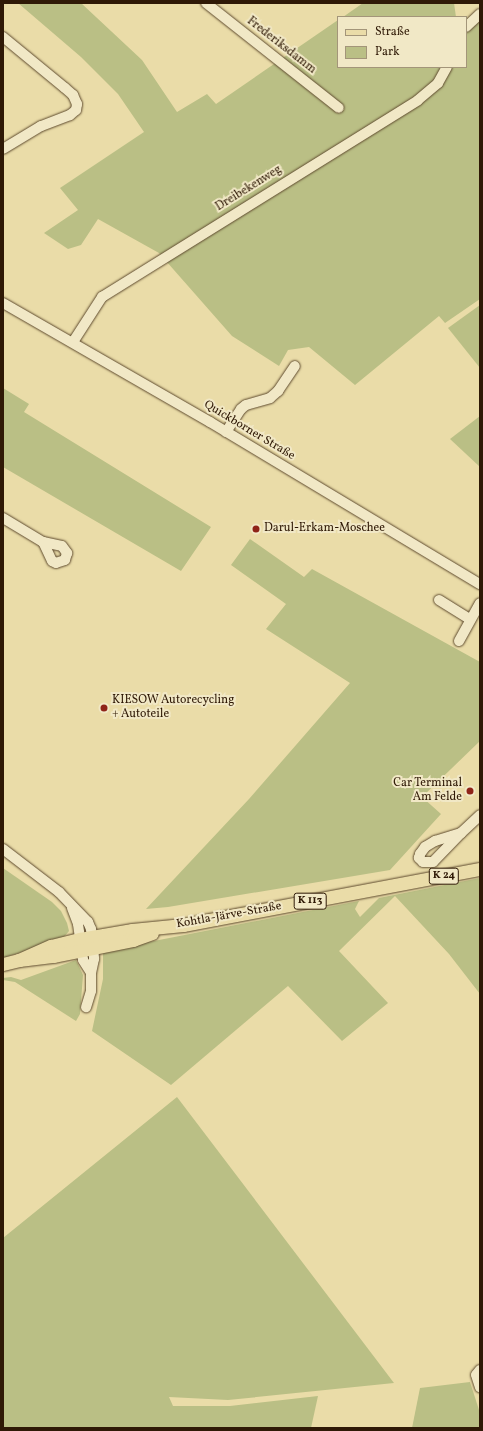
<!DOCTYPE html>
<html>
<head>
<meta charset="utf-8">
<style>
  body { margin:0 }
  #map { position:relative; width:483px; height:1431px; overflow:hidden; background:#eadca8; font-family:Vollkorn,serif }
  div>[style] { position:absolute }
  .green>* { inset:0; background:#babf85 }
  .roads { filter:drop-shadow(0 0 1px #5e4a2e) drop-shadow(0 0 1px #5e4a2e) }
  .minor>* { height:10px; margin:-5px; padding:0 5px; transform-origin:5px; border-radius:5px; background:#f1e8c6 }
  .major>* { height:13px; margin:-6.5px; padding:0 6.5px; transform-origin:6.5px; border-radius:6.5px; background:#eadca8 }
  .dots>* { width:11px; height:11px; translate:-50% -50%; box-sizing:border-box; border:2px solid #f1e8c6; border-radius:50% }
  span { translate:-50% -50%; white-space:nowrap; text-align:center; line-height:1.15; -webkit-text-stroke:4px #f1e8c6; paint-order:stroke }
  .shield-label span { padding:1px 3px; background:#f1e8c6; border:1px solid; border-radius:3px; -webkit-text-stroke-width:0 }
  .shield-label { font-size:11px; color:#2f1906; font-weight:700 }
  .street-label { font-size:12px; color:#2f1906 }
  .poi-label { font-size:12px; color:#2f1906 }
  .left { translate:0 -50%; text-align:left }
  .right { translate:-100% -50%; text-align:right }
  .frame { position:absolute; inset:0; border:4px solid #2f1906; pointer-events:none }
  .legend { position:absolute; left:337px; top:16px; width:130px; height:52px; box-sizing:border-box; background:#f1e8c6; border:1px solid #a39579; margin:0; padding:5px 7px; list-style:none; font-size:12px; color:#2f1906 }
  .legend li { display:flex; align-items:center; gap:8px; height:20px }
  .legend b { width:20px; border:1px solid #a39579 }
</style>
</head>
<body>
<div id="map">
  <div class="green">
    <div style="clip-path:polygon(18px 3px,81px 3px,142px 60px,177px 112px,207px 94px,216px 104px,338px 20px,338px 67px,466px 67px,466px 18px,480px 19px,480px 299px,445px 323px,439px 316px,355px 385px,309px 347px,288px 350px,279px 366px,232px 336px,159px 253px,98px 219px,81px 245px,68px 249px,44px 233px,78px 210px,60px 188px,144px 132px,118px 94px,81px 57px)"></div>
    <div style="clip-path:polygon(363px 3px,454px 3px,456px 17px,343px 17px)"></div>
    <div style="clip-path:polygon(480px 305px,480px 368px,448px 328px)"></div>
    <div style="clip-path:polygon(3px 388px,29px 404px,24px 412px,211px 527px,181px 571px,3px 467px)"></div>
    <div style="clip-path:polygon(480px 416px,480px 467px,450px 439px)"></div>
    <div style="clip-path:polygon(250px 539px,304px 577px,312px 569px,480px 662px,480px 741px,422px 797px,441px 814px,390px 870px,168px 907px,146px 909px,249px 799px,350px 683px,266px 629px,286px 604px,231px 565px)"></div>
    <div style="clip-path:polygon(3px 868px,52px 902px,61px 911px,67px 923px,69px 931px,64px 937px,32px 949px,3px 958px)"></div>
    <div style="clip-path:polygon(480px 878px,480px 994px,449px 954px,395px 896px,339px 951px,388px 1003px,342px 1041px,288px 986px,171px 1085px,92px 1031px,103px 979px,103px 951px,359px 901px,355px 909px,360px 917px,379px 898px)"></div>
    <div style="clip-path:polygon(76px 960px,83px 975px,80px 1014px,76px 1021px,15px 982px,3px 980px,3px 978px,11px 977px,21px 980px)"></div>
    <div style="clip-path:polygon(177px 1097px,394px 1383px,228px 1400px,169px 1397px,173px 1406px,230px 1406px,318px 1396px,311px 1428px,3px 1428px,3px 1238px)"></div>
    <div style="clip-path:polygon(470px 1382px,480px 1413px,480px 1428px,412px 1428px,420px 1388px)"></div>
  </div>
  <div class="roads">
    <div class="minor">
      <div style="left:206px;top:3px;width:169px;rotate:38.3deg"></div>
      <div style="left:466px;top:27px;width:19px;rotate:-43deg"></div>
      <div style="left:3px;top:37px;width:80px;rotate:39.4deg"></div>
      <div style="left:65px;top:88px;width:11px;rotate:41deg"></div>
      <div style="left:73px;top:95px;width:10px;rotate:66deg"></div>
      <div style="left:77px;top:104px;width:6px;rotate:99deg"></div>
      <div style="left:76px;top:110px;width:8px;rotate:140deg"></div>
      <div style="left:70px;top:115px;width:31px;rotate:159deg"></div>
      <div style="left:41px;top:126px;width:44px;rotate:148.8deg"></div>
      <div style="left:3px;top:303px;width:239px;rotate:29.9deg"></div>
      <div style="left:210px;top:422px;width:315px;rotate:31deg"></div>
      <div style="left:73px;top:342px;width:54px;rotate:-57.2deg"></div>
      <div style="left:102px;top:297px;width:372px;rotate:-31.9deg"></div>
      <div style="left:418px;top:100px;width:26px;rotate:-40deg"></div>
      <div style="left:438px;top:83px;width:18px;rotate:-61deg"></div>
      <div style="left:226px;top:432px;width:27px;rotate:-57deg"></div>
      <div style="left:241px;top:409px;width:6px;rotate:-39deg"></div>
      <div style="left:246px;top:405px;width:25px;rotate:-16deg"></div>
      <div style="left:270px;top:398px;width:11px;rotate:-41deg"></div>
      <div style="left:278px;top:391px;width:30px;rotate:-56deg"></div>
      <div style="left:3px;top:518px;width:47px;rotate:31deg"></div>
      <div style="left:43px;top:542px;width:19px;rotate:12deg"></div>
      <div style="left:62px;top:546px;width:9px;rotate:54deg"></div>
      <div style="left:67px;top:553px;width:7px;rotate:106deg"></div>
      <div style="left:65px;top:560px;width:9px;rotate:162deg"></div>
      <div style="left:56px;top:563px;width:4px;rotate:-153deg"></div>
      <div style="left:52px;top:561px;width:21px;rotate:-115deg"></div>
      <div style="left:439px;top:600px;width:36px;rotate:32deg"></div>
      <div style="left:459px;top:641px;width:43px;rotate:-61.1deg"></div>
      <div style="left:461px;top:833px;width:40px;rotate:134deg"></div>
      <div style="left:433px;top:862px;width:10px;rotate:180deg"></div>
      <div style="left:423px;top:862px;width:6px;rotate:-135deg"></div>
      <div style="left:419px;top:858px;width:4px;rotate:-76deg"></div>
      <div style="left:420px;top:854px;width:9px;rotate:-54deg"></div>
      <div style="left:425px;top:847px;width:12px;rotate:-31deg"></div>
      <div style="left:435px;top:841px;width:27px;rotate:-17deg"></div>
      <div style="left:461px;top:833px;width:26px;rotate:-43deg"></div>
      <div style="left:3px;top:849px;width:71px;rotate:37.5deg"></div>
      <div style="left:59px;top:892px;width:42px;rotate:46deg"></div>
      <div style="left:88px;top:922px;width:8px;rotate:67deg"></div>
      <div style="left:91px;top:929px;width:30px;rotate:84deg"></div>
      <div style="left:94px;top:959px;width:14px;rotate:102deg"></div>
      <div style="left:91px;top:973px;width:18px;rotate:90deg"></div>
      <div style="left:91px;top:991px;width:17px;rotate:107deg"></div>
      <div style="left:72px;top:908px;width:17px;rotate:69deg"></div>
      <div style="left:78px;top:924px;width:36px;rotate:82deg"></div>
      <div style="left:83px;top:960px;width:15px;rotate:58deg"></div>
      <div style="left:480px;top:1370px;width:6px;rotate:129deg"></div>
      <div style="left:476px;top:1375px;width:13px;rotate:72deg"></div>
    </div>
    <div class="major">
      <div style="left:19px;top:960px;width:35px;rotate:-24deg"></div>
      <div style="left:51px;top:946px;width:30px;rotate:-14deg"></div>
      <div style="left:80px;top:939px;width:53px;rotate:-9.8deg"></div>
      <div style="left:132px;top:930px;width:51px;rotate:-5.6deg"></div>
      <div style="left:183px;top:925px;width:302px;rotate:-10.7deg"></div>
      <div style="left:3px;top:964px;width:16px;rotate:-14deg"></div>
      <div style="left:19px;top:960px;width:35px;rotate:-7deg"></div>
      <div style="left:54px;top:956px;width:81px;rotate:-11.4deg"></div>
      <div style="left:133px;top:940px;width:20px;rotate:-20deg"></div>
    </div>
  </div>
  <div class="dots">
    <div style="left:256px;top:529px;background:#8f2418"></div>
    <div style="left:104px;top:708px;background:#8f2418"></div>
    <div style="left:470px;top:791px;background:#8f2418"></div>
  </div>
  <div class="shield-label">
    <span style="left:444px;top:876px">K 24</span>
    <span style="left:310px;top:901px">K 113</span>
  </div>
  <div class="street-label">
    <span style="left:281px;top:46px;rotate:38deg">Frederiksdamm</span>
    <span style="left:249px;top:189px;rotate:-32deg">Dreibekenweg</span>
    <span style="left:249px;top:431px;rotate:31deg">Quickborner Straße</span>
    <span style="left:229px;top:916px;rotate:-10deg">Kohtla-Järve-Straße</span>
  </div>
  <div class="poi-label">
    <span class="left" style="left:264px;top:529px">Darul-Erkam-Moschee</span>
    <span class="left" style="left:112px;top:708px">KIESOW Autorecycling<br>+ Autoteile</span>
    <span class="right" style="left:462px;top:791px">Car Terminal<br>Am Felde</span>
  </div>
  <div class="frame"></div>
  <ul class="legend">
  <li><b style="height:5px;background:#eadca8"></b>Straße</li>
  <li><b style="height:11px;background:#babf85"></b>Park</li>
  </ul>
</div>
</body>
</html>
